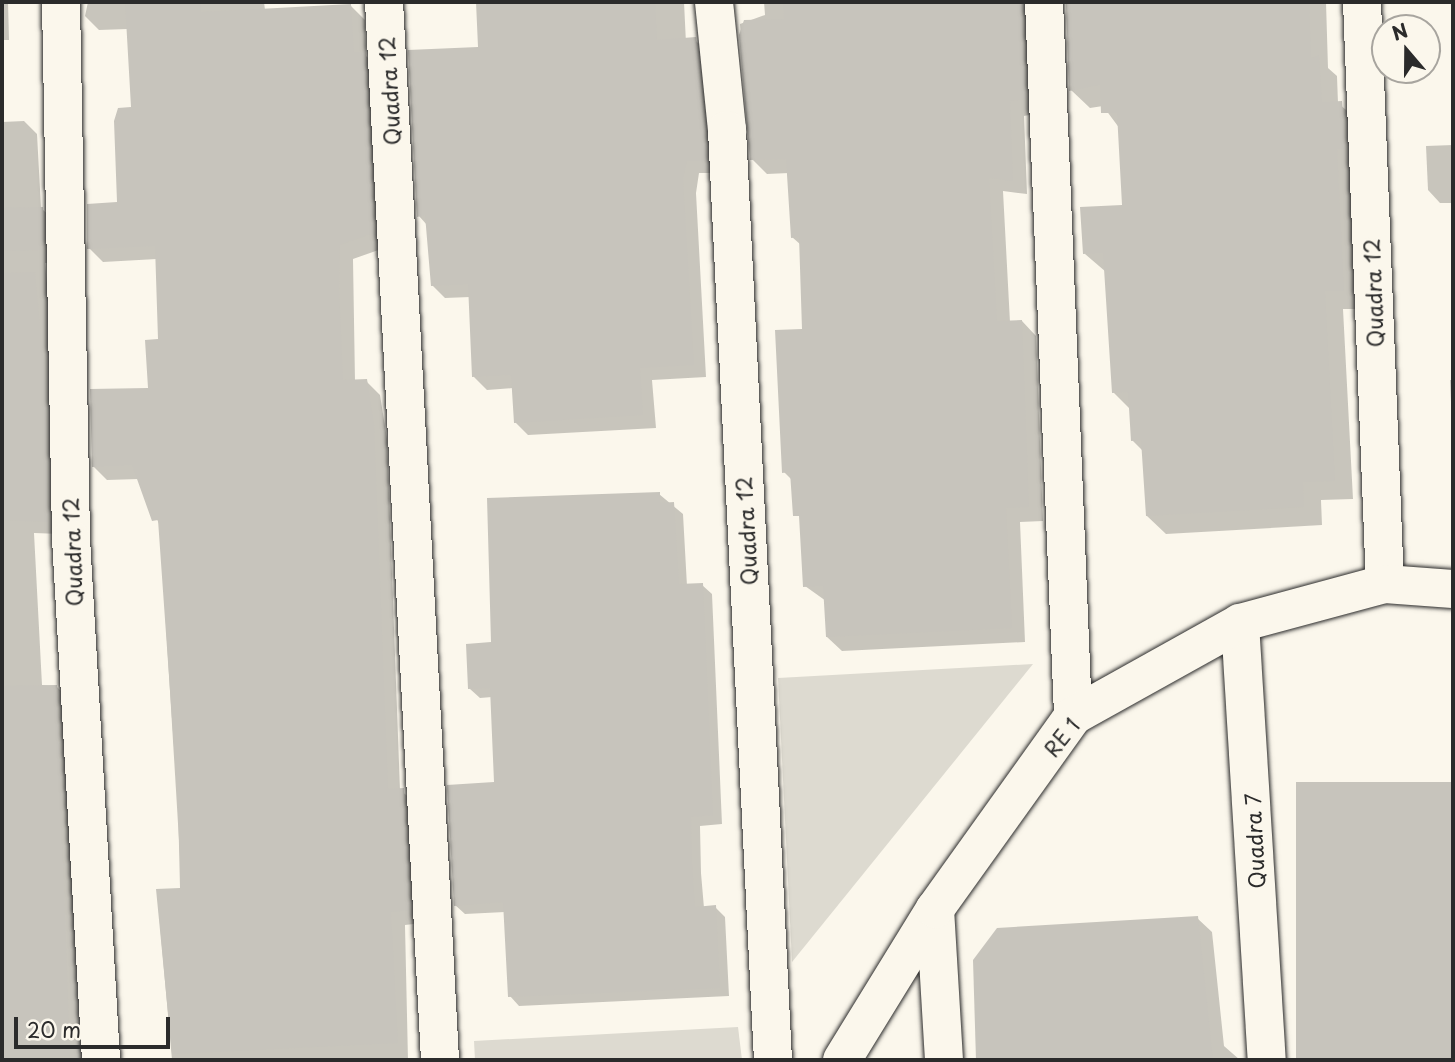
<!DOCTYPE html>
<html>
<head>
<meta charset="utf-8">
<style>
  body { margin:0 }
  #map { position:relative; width:1455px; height:1062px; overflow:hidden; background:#fbf7ec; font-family:"Playpen Sans",sans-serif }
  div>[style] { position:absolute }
  .green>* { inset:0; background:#dddad0 }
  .shadow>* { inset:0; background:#0003; transform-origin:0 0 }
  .building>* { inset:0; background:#c7c4bc; transform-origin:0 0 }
  .roads { filter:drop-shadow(0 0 2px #2b2b2b) drop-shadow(0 0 2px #2b2b2b) }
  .minor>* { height:38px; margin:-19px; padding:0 19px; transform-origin:19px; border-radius:19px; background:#fbf7ec }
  span { translate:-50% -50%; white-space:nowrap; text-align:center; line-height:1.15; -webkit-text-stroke:5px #fbf7ec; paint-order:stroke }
  .street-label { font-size:21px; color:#2b2b2b }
  .frame { position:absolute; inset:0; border:4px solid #2b2b2b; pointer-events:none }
  .north { position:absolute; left:1371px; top:14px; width:70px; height:70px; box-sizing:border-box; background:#fbf7ec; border:2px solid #a8a59f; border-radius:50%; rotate:340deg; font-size:19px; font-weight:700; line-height:28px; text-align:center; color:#2b2b2b }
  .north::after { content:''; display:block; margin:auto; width:24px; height:32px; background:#2b2b2b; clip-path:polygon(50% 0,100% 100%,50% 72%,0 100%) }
  .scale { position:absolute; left:14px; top:1017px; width:156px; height:32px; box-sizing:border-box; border:4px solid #2b2b2b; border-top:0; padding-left:9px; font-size:21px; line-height:24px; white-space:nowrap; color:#2b2b2b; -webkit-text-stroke:5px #fbf7ec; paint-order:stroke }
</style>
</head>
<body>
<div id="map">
  <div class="green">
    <div style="clip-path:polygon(1033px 664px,792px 962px,778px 678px)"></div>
    <div style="clip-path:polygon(738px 1027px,742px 1060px,475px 1060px,474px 1041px)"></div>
  </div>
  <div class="shadow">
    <div style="clip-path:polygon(2px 2px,8px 2px,9px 40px,2px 40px)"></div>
    <div style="clip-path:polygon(88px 2px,264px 2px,265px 10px,351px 6px,365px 20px,366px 56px,378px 67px,387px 247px,353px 259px,355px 381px,366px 381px,380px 395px,387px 439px,400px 790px,417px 804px,423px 923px,405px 925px,408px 1060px,172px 1060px,157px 891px,182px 890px,160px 526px,139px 479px,107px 480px,93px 466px,149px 390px,160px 341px,157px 259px,103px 262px,89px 248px,119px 204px,133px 109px,128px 29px,99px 30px,85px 16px)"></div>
    <div style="clip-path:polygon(478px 2px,684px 2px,686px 43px,695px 40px,708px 53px,719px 173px,699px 173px,696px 193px,706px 377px,652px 380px,656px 428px,528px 435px,515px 422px,513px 388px,487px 390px,474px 377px,470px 297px,445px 298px,432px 285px,427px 225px,419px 216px,480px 49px)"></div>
    <div style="clip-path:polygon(764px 2px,1025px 2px,1040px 113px,1024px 116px,1027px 194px,1003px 191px,1010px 322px,1022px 321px,1036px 336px,1043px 521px,1020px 522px,1025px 642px,842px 651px,827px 637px,826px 601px,805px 586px,801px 521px,792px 480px,784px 472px,804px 331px,801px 245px,792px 237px,789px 173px,767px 174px,752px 159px,740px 24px,765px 15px)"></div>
    <div style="clip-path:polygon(1066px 2px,1326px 2px,1328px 68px,1337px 76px,1338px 103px,1360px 122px,1362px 309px,1343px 309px,1353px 499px,1321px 500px,1322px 525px,1166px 534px,1147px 516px,1143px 451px,1132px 440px,1131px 410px,1113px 392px,1106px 272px,1085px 254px,1124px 207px,1120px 129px,1103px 106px,1090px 108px,1071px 90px)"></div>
    <div style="clip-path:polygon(24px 121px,37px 134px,41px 208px,55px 221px,56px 263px,45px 263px,59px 405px,60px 534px,34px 533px,42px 685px,56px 686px,70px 700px,84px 1060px,2px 1060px,2px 122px)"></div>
    <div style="clip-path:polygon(1453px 145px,1453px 203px,1440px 203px,1428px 190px,1426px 146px)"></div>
    <div style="clip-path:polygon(1450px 380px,1453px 380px,1453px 427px,1452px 425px)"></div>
    <div style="clip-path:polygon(659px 494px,683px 514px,687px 586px,702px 585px,712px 594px,722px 824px,700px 826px,701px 873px,704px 908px,715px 907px,725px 917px,729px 996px,519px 1006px,510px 996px,505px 912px,465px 914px,455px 905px,496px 783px,492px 697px,480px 698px,470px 689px,493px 643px)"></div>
    <div style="left:1453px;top:784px;width:276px;height:155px;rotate:90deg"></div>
    <div style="clip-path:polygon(1197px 918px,1212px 932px,1224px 1046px,1240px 1060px,979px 1060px,974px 961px)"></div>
  </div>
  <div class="building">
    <div style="clip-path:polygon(125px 2px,201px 2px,201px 12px,351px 4px,354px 52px,365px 52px,374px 233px,340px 245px,339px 286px,343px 380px,367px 379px,374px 424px,388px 789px,404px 788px,410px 910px,391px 912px,398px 1043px,172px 1054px,156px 889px,180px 888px,178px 804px,158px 520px,152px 521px,132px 465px,92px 467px,90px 389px,148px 388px,145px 340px,158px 339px,155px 246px,87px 249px,87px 204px,117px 202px,114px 121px,118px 108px,131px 107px)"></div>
    <div style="clip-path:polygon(476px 2px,655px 2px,657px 40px,696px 37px,707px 161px,687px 161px,683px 179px,694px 365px,640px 368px,643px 415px,514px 423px,511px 375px,472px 377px,468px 284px,431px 286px,425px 215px,417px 217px,408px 50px,478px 47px)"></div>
    <div style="clip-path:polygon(783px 2px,1022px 2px,1026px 99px,1010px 101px,1013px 181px,989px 178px,997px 321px,1022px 320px,1029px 507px,1006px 508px,1012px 628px,826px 637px,823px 586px,803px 587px,799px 516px,793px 516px,790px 472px,782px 473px,775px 330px,802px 329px,799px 237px,791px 238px,786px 159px,750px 160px,739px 35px,744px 20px,784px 19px)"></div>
    <div style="clip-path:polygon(1066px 2px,1309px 2px,1311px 58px,1319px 55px,1322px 102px,1342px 101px,1345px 149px,1337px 149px,1344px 291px,1325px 291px,1335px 481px,1303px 482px,1304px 507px,1146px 516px,1141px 440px,1131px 441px,1128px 392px,1112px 393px,1103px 253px,1083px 254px,1080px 207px,1122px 205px,1117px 113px,1101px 113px,1100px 85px,1069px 91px)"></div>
    <div style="left:43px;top:207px;width:43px;height:41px;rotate:89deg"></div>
    <div style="clip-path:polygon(35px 272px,46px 390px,48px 522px,2px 520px,2px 273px)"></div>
    <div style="clip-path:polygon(660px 492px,660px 503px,674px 502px,679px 584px,703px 583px,713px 815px,691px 817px,692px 863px,695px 907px,716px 905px,720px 988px,508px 997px,503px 902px,454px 906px,447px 785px,494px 782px,490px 688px,468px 689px,466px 644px,491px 642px,487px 498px)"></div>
    <div style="clip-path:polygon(57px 685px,70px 1056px,2px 1060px,2px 686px)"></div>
    <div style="left:1453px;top:782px;width:278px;height:157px;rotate:90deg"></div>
    <div style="clip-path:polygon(1198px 916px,1213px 1060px,976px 1060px,973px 960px,997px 928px)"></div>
  </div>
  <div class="roads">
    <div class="minor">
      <div style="left:61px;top:2px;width:537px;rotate:88.93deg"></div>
      <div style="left:71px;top:539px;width:522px;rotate:86.7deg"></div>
      <div style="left:384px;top:2px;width:1059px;rotate:86.97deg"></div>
      <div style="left:714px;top:2px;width:129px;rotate:84.2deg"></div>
      <div style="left:727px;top:130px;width:931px;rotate:87.17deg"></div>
      <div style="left:1044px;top:2px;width:715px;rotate:87.67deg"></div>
      <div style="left:1362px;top:2px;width:582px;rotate:87.74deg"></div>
      <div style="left:1240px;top:623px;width:438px;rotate:86.5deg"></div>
      <div style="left:935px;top:909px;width:151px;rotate:86.6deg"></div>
      <div style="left:842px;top:1060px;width:177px;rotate:-58.4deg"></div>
      <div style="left:935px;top:909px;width:237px;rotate:-54.4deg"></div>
      <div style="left:1073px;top:716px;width:191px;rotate:-29.1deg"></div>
      <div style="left:1240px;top:623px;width:150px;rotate:-15.1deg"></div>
      <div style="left:1385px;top:584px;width:68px;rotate:4.2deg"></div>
    </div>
  </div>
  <div class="street-label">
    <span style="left:389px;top:91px;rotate:-93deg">Quadra 12</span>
    <span style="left:1373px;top:293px;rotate:-92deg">Quadra 12</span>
    <span style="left:746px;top:531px;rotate:-93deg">Quadra 12</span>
    <span style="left:72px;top:552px;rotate:-92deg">Quadra 12</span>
    <span style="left:1061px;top:737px;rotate:-51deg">RE 1</span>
    <span style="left:1254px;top:841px;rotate:-93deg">Quadra 7</span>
  </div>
  <div class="frame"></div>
  <div class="north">N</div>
  <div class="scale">20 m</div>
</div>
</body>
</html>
